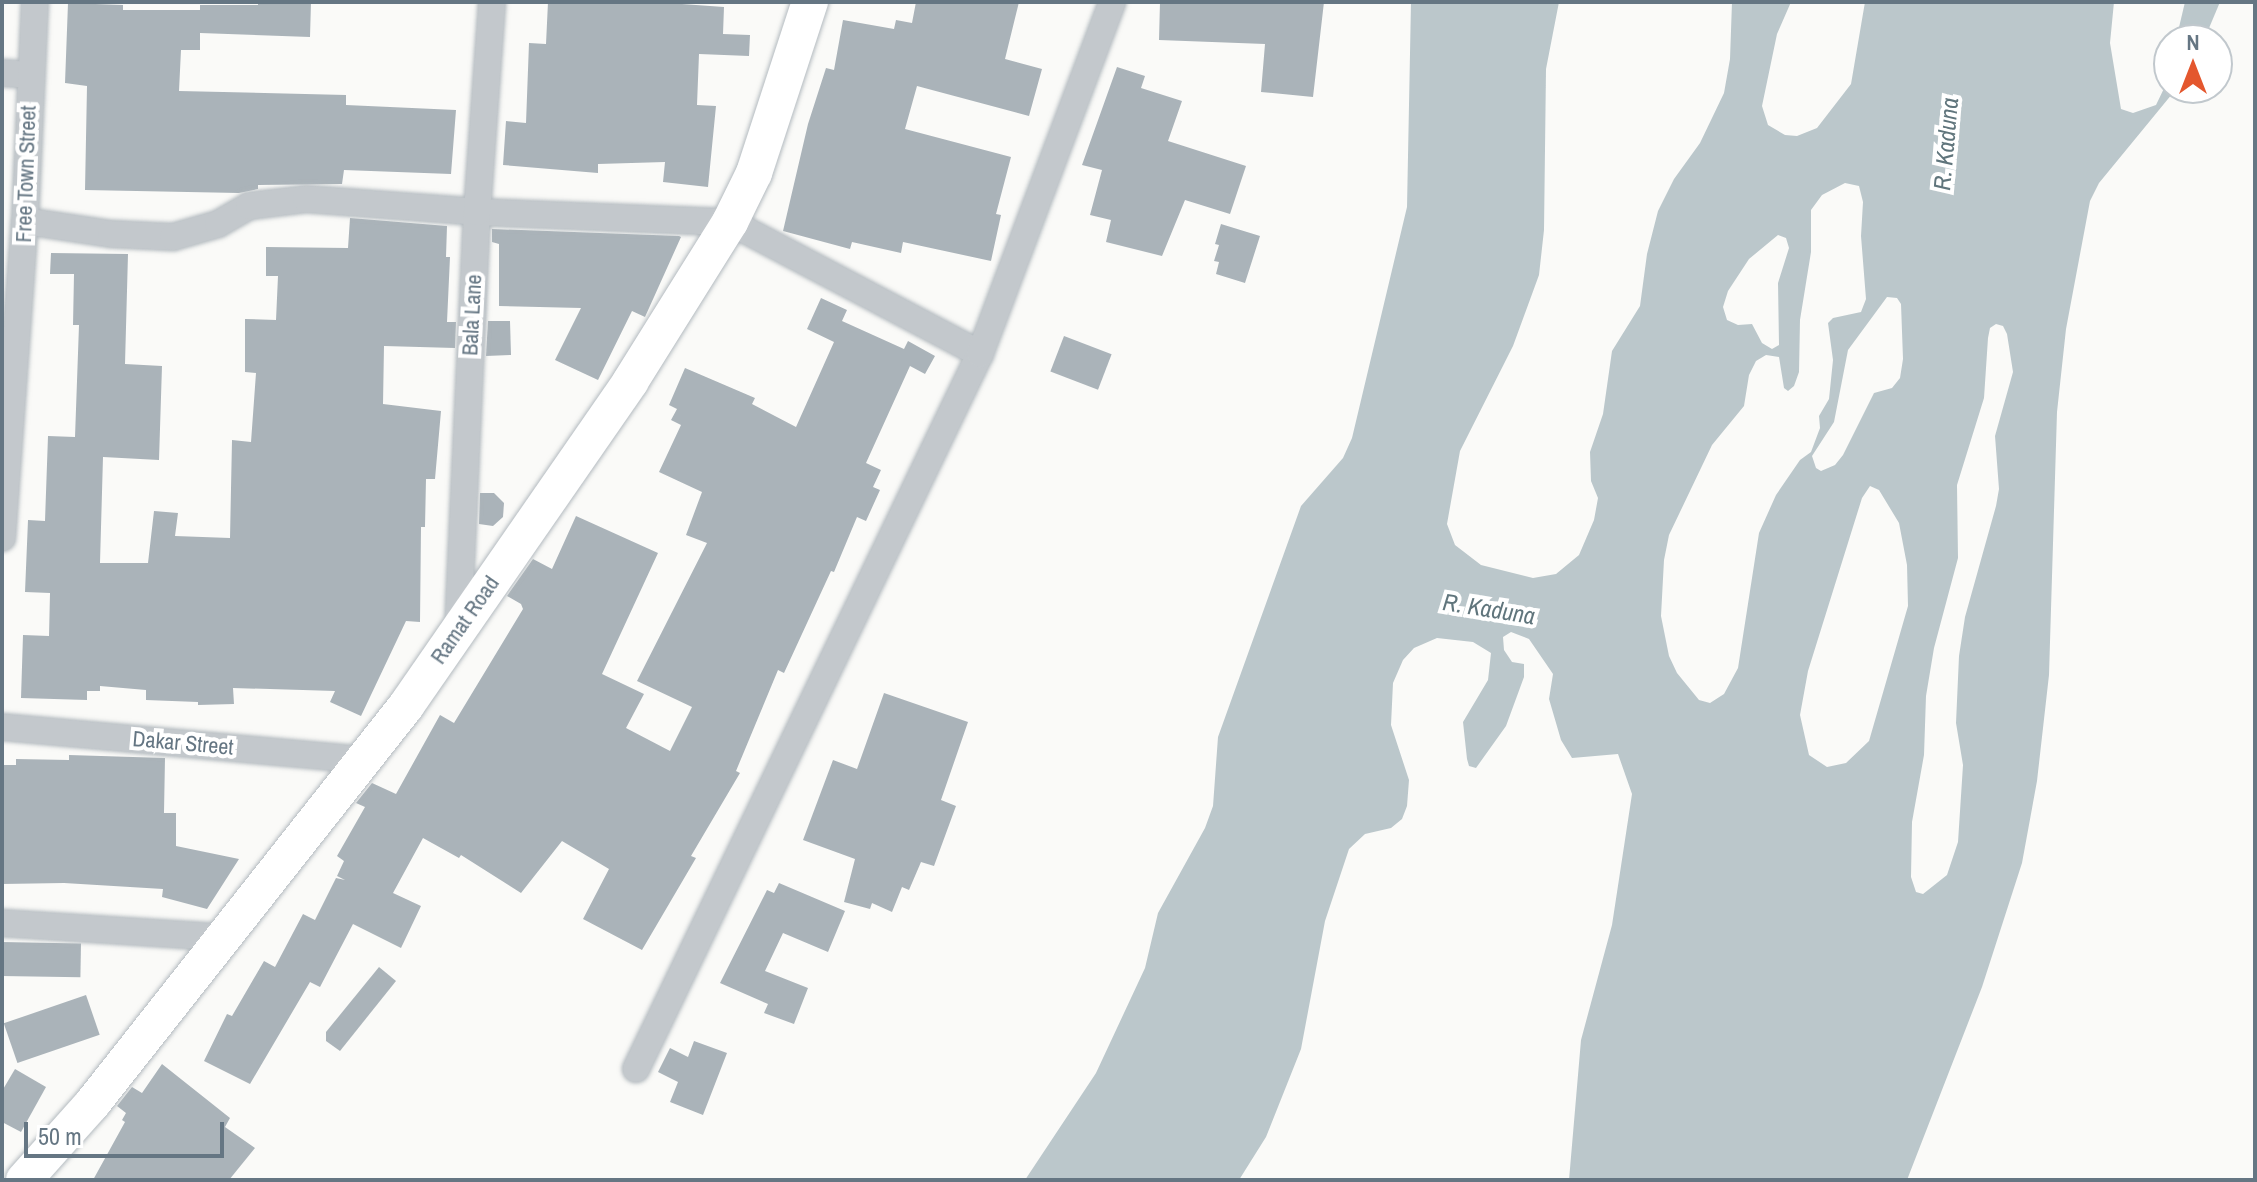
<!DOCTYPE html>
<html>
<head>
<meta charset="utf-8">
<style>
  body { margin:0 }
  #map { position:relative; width:2257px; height:1182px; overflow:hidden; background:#fafaf8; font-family:"Archivo Narrow",sans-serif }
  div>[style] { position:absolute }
  .water>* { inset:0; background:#bbc7cb }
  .building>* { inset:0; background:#aab3b9; transform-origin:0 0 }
  .roads { filter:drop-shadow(0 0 2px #b3babf) drop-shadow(0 0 2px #b3babf) }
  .street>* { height:26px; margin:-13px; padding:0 13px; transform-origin:13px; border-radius:13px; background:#c3c8cc }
  .secondary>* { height:36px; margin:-18px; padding:0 18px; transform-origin:18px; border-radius:18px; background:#fff }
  span { translate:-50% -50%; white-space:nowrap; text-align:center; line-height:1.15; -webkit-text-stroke:8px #fff; paint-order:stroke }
  .street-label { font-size:22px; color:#657683 }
  .water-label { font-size:24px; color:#60757c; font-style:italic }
  .frame { position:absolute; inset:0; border:4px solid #657683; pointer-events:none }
  .north { position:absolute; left:2153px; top:24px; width:80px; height:80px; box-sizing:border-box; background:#fff; border:2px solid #c1c8cd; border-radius:50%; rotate:0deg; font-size:22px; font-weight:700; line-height:32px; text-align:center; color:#657683 }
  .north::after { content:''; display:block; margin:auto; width:28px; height:36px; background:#e4572e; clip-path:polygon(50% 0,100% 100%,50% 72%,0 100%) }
  .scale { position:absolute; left:24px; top:1122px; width:200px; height:36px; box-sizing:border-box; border:4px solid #657683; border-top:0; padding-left:10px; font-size:24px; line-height:28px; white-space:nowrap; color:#657683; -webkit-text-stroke:6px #fff; paint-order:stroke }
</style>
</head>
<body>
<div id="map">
  <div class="water">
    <div style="clip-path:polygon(evenodd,1411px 2px,1559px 2px,1546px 69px,1544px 230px,1539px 275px,1513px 346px,1460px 451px,1447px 524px,1455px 545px,1481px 565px,1533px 578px,1556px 574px,1579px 555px,1594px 520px,1598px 498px,1591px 481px,1590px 452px,1603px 414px,1612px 351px,1640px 306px,1647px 254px,1658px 211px,1674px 179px,1700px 143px,1724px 93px,1730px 59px,1732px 2px,1791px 2px,1777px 34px,1762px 106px,1768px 125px,1785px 135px,1797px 136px,1817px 128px,1851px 84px,1865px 2px,2114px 2px,2110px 43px,2121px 109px,2133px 113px,2156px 105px,2169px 78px,2169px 88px,2177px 88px,2099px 183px,2090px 201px,2066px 329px,2057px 412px,2049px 675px,2037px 781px,2022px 863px,1982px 987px,1907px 1180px,1569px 1180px,1581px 1040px,1612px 925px,1632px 794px,1618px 754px,1572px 758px,1561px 740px,1549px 699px,1553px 674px,1529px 639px,1511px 632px,1503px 637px,1504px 650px,1512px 662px,1524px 664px,1524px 677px,1506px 726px,1476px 768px,1469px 766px,1467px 759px,1463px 722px,1488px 680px,1491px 653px,1473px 642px,1437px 638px,1414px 648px,1403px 660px,1393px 683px,1391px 725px,1409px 780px,1407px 806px,1402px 819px,1391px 828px,1365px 834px,1349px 849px,1325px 921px,1301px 1049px,1266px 1137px,1239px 1180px,1025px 1180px,1096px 1073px,1145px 968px,1158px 913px,1205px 828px,1213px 806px,1218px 737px,1301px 506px,1343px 458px,1352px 438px,1407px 207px,1411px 2px,1845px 183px,1859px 186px,1863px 202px,1861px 236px,1866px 299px,1861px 312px,1833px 318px,1828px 323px,1833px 360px,1829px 399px,1819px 416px,1820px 428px,1811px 452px,1800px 460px,1776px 495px,1759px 533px,1738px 668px,1724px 694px,1710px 703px,1699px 700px,1677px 673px,1669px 656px,1661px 616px,1664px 560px,1669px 535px,1712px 445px,1744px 406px,1749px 375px,1756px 361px,1766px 355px,1779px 357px,1784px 388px,1788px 391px,1794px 386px,1799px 372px,1800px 320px,1811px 252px,1811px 210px,1822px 195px,1845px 183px,1411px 2px,1778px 235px,1786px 238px,1789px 248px,1778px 283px,1779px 345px,1772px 349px,1762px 343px,1752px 324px,1738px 325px,1727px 320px,1723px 307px,1728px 291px,1749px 259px,1778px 235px,1411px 2px,1887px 297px,1897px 298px,1901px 304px,1903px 359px,1900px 378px,1892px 388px,1874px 393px,1843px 455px,1835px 465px,1821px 471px,1816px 468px,1812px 456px,1834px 422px,1848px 350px,1887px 297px,1411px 2px,1996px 324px,2003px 326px,2007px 334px,2013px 372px,1995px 436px,1999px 489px,1996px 506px,1965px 617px,1959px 656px,1956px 723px,1963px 765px,1958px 842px,1947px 875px,1923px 894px,1916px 892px,1911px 877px,1912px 822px,1924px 755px,1926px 696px,1934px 648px,1958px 558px,1957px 485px,1984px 398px,1988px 338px,1990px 328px,1996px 324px,1411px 2px,1870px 486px,1879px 490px,1899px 523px,1907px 565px,1908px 606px,1869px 741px,1846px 763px,1827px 767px,1809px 755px,1800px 715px,1808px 671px,1862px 498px,1870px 486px)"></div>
    <div style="clip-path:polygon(2185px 2px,2220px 2px,2204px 40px,2176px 40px)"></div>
  </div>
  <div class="building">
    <div style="clip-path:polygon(258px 2px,311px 2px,310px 37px,200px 33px,200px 50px,181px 50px,179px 91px,346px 95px,346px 105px,456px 110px,451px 174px,344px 170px,342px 184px,258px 185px,258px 189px,239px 193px,85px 190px,87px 86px,65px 83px,68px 3px,123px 5px,123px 10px,200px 10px,200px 5px,258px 5px)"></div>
    <div style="clip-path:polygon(548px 2px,654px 2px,724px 7px,723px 34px,750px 35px,749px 56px,699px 54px,697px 105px,716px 106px,708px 187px,663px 182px,665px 162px,598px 164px,598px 173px,503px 165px,506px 121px,526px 123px,529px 43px,546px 44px)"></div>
    <div style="clip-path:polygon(916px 2px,1019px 2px,1005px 59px,1042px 69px,1029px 116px,917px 86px,905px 129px,1011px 157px,996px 214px,1001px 215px,991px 261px,903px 242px,901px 253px,852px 242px,850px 249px,783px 231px,808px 124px,826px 68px,834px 70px,843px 20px,894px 29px,896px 20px,912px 23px)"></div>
    <div style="clip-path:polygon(1160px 2px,1324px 2px,1313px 97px,1261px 92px,1265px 44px,1159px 40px)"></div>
    <div style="clip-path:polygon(1117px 67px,1145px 76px,1141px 88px,1182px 101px,1168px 141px,1246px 166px,1230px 214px,1185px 200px,1162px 256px,1106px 242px,1111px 220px,1090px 215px,1102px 170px,1082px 165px)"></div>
    <div style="clip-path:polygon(350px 218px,447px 226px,446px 257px,450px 257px,447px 322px,456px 322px,455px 348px,384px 346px,383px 404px,441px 411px,435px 479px,426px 479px,425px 527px,421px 527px,420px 622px,406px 621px,361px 716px,330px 702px,335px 691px,233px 688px,234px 704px,198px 705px,198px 702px,146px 700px,146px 690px,100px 686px,100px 691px,87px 691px,87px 700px,21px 698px,23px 635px,49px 636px,50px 593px,25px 592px,28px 520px,45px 521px,48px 436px,75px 437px,79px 325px,73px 325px,74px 274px,50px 274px,51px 253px,128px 254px,125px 364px,162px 366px,159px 460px,103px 457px,100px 563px,148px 563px,154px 511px,178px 513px,175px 536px,230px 538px,232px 440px,251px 442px,256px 373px,245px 372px,245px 319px,276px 320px,278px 276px,266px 276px,266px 247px,348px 248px)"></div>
    <div style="clip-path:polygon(1221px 224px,1260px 236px,1245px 283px,1216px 274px,1219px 262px,1214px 261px,1219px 245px,1215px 244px)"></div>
    <div style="clip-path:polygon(492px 229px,679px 236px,681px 237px,645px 317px,632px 311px,598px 380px,555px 360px,581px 308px,499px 306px,499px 244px,492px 242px)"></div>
    <div style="clip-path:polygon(821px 298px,847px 310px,842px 321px,904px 349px,908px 341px,935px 356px,925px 374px,910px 366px,866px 463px,881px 470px,873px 487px,880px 490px,866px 521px,857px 517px,834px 572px,831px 571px,784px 673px,778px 670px,736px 771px,740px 773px,691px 856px,696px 858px,642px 950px,583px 919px,609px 869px,562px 841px,521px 893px,461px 855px,459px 858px,423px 838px,393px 893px,421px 906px,401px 948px,353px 924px,320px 987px,310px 982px,250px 1084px,204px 1061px,227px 1014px,232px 1016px,264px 961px,275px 967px,303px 914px,315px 920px,336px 878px,345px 880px,337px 876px,344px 861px,337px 856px,365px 807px,356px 803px,372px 783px,396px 794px,440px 715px,454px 723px,523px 609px,521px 604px,507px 596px,533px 559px,552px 569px,576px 516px,658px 553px,602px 674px,644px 694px,626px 728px,670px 751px,692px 707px,637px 681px,707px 543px,686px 535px,702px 492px,659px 472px,681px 425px,671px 420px,677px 409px,669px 405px,685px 368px,755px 398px,752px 404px,796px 427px,834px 342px,807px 329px)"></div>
    <div style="clip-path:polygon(488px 321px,510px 321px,511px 355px,486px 356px)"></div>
    <div style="left:1064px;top:336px;width:51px;height:38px;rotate:21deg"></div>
    <div style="clip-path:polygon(480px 493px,494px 493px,504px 503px,503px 517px,493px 526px,479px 524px)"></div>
    <div style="clip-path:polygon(884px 693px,968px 722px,941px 800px,956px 806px,934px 866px,921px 862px,909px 890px,902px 887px,892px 912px,872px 903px,870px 909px,844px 902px,855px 859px,803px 840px,833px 760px,857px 769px)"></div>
    <div style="clip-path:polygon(69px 755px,165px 758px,164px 813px,176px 813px,176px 846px,239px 859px,207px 909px,162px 897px,163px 889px,64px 883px,2px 884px,2px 765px,16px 765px,16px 759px,69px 760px)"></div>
    <div style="clip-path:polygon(779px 883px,845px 911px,828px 952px,783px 933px,765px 971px,808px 988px,794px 1024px,764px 1013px,768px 1004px,720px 983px,767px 890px,774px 893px)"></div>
    <div style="left:2px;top:942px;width:79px;height:34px;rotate:1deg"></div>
    <div style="clip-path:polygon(379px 967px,396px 981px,340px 1051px,326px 1041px,326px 1032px)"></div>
    <div style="left:86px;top:995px;width:42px;height:87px;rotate:71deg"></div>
    <div style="clip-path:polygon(694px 1041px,727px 1053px,703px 1115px,670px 1102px,678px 1082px,658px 1072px,670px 1048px,688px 1057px)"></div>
    <div style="clip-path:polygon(162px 1064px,230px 1118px,225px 1127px,255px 1148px,229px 1180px,93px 1180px,125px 1122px,122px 1120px,126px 1113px,117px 1106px,132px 1087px,142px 1093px)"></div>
    <div style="clip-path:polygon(15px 1069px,46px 1087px,21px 1132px,2px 1122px,2px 1091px)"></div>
  </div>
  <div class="roads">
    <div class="street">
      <div style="left:2px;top:73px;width:28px;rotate:4deg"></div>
      <div style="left:25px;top:221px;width:87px;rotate:8.6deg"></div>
      <div style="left:111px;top:234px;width:62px;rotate:2.8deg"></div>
      <div style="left:173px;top:237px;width:47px;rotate:-16.1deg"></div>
      <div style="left:218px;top:224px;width:36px;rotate:-30deg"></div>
      <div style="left:249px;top:206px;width:57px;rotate:-7deg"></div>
      <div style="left:306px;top:199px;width:171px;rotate:4.3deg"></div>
      <div style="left:477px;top:212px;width:253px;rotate:2.3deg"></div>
      <div style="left:730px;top:222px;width:283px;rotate:27.8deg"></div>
      <div style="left:2px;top:538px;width:318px;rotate:-85.9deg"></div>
      <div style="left:25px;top:221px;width:219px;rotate:-87.4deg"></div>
      <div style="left:458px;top:629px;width:417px;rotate:-87.4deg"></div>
      <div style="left:477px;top:212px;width:211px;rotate:-85.9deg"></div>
      <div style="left:2px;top:727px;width:364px;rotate:5.2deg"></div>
      <div style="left:2px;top:923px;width:218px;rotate:3.7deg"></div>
      <div style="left:636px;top:1069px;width:793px;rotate:-64.31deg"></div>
      <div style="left:980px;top:354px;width:376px;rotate:-69.4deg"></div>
    </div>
    <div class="secondary">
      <div style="left:24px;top:1180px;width:102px;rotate:-48.2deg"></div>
      <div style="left:92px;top:1104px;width:507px;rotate:-51.73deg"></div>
      <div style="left:406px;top:706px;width:394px;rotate:-55.3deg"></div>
      <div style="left:630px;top:382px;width:189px;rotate:-58deg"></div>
      <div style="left:730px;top:222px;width:55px;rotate:-63.9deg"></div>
      <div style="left:754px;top:173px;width:180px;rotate:-71.9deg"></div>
    </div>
  </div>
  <div class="street-label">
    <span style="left:26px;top:174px;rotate:-88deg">Free Town Street</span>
    <span style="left:472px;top:315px;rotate:-87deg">Bala Lane</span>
    <span style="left:465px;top:620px;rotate:-55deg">Ramat Road</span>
    <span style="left:183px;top:743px;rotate:5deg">Dakar Street</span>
  </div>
  <div class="water-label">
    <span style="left:1946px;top:144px;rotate:-85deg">R. Kaduna</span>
    <span style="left:1489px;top:609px;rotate:9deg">R. Kaduna</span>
  </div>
  <div class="frame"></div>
  <div class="north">N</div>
  <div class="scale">50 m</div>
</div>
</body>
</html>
